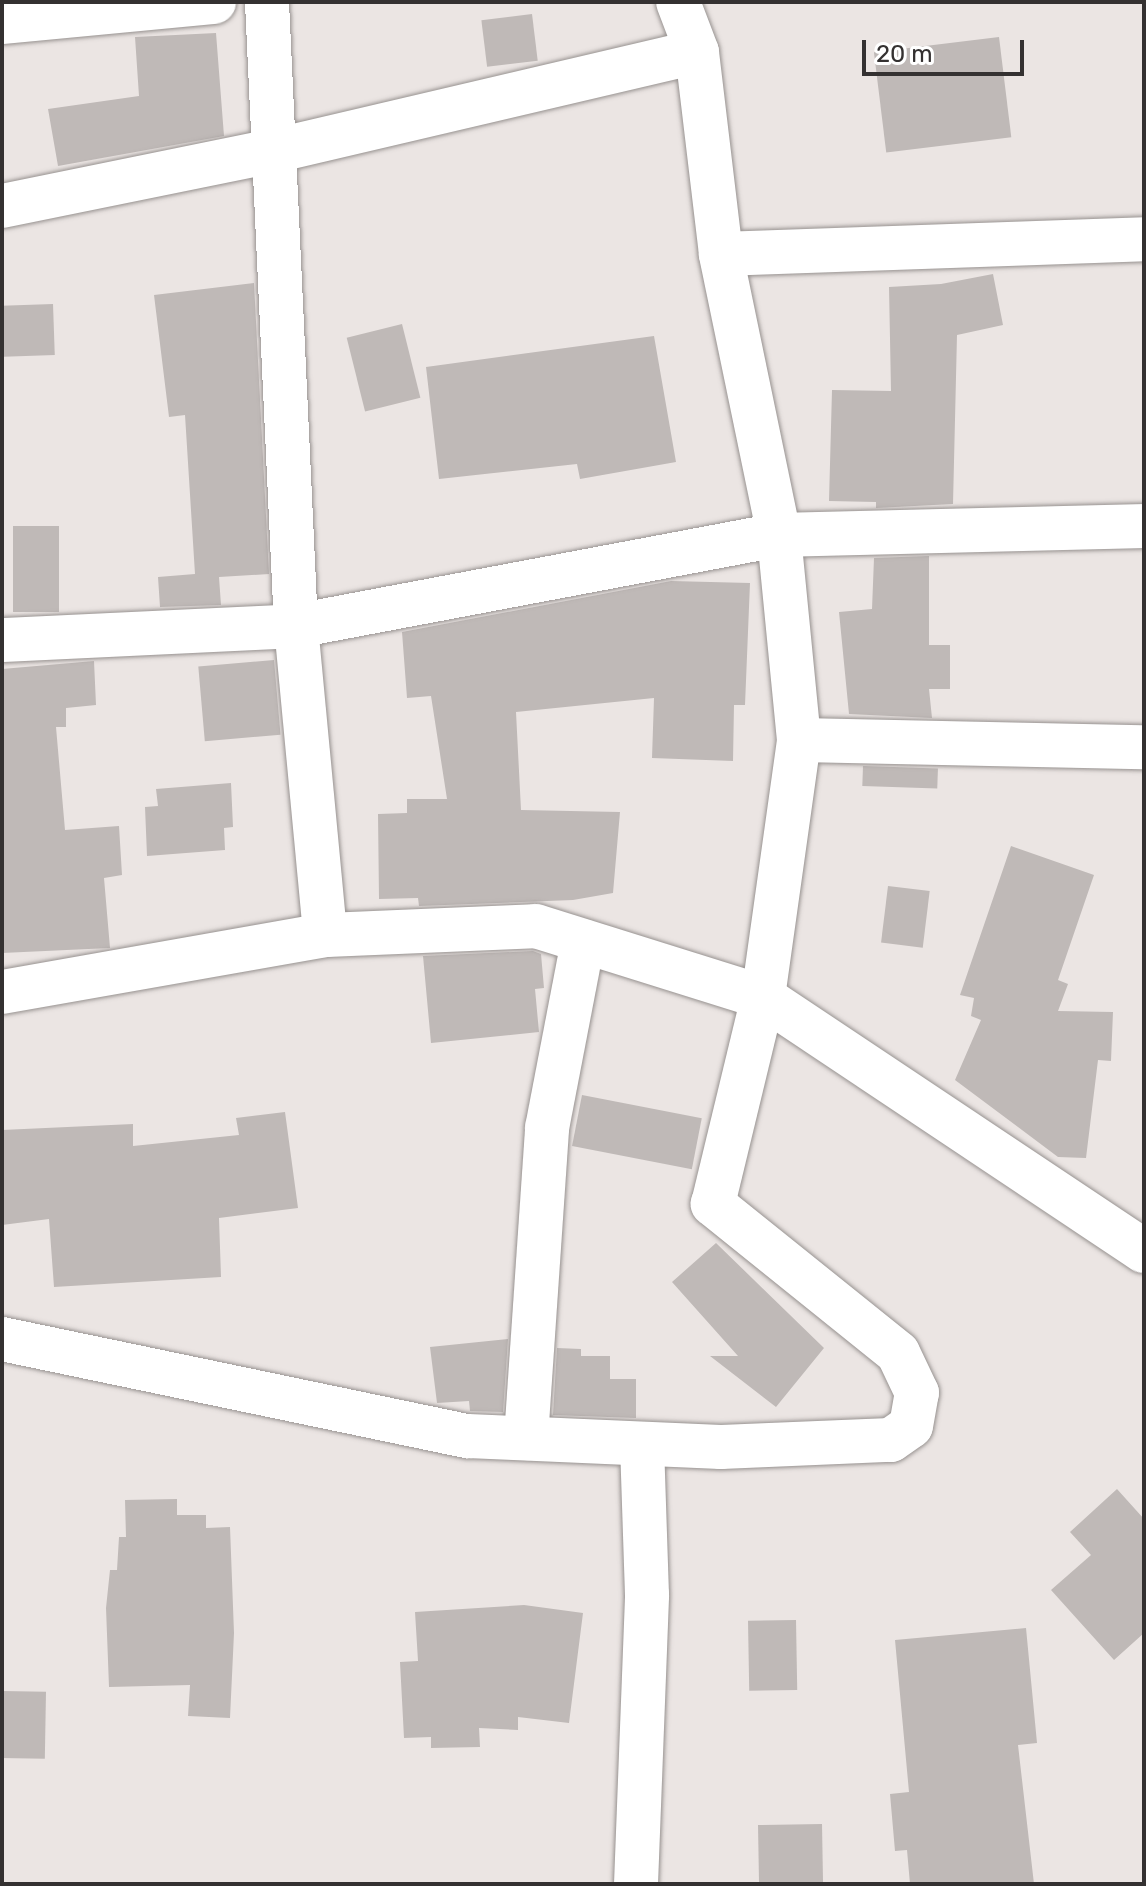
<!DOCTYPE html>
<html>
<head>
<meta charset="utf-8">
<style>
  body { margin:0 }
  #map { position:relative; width:1146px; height:1886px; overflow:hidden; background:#ebe5e3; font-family:Rubik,sans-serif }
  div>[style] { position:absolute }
  .building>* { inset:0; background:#bfb9b7; transform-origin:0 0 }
  .roads { filter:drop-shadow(0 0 2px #979290) drop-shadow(0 0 2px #979290) }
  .minor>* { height:44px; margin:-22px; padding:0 22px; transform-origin:22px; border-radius:22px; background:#fff }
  span { translate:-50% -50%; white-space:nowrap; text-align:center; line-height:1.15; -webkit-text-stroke:7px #fff; paint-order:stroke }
  .frame { position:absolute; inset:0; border:4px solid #343131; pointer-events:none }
  .scale { position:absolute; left:862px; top:40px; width:162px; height:36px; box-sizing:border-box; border:4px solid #343131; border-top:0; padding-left:10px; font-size:24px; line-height:28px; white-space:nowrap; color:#343131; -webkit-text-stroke:6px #fff; paint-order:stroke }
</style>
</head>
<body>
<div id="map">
  <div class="building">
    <div style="left:532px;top:14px;width:47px;height:51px;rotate:83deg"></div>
    <div style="clip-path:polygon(216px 33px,224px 136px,58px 166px,48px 109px,139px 96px,135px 37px)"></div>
    <div style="left:999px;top:37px;width:101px;height:126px;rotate:83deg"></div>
    <div style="clip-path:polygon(993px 274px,1003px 325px,957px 335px,953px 504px,876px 508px,876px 502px,829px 501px,832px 390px,891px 391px,889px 287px,941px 284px)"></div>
    <div style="clip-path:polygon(254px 283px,269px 574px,219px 577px,221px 605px,160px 607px,158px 577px,195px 574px,185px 415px,169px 417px,154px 295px)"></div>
    <div style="left:53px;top:304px;width:51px;height:51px;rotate:88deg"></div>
    <div style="left:402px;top:324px;width:76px;height:57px;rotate:76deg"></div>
    <div style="clip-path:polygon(654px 336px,676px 462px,580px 479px,577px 464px,439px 479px,426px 367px)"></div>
    <div style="left:59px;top:526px;width:86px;height:46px;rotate:90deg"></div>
    <div style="clip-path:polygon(929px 556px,929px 645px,950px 645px,950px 689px,929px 689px,932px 718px,849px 714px,839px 612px,872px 609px,874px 558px)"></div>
    <div style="clip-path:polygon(671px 581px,750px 583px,745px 705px,734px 705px,733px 761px,652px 758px,654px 698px,516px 712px,521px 810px,620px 812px,613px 893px,573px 900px,419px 906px,418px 898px,379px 899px,378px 814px,407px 813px,407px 799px,447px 799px,431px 696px,407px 698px,402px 632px)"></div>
    <div style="left:274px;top:660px;width:75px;height:76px;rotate:85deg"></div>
    <div style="clip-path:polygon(94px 661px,96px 705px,66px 708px,66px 727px,56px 727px,65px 830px,119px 826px,122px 875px,104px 878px,110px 948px,2px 953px,2px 669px)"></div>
    <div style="left:863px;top:766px;width:75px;height:20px;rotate:2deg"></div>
    <div style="clip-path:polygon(231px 783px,233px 827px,224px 828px,225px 850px,147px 856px,145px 807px,158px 806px,156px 789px)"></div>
    <div style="clip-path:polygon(1011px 846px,1094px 875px,1058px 980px,1068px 984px,1058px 1011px,1113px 1012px,1111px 1061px,1098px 1060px,1086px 1158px,1058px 1157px,955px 1080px,981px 1020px,971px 1016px,974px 998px,960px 995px)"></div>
    <div style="left:888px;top:886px;width:42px;height:57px;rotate:7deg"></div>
    <div style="clip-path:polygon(533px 951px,541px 954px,544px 988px,535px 989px,539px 1032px,431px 1043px,423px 956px)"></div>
    <div style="left:582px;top:1095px;width:122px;height:52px;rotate:11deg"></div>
    <div style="clip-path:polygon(285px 1112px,298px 1208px,219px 1218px,221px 1277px,54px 1287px,49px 1219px,2px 1225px,2px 1130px,133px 1124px,133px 1146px,239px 1135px,236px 1118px)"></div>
    <div style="clip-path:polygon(716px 1243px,824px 1348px,776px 1407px,710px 1356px,738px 1356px,672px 1282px)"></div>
    <div style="clip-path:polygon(508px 1339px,503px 1412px,470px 1411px,469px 1401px,437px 1403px,430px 1347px)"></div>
    <div style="clip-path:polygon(557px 1348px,581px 1349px,581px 1356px,610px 1356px,610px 1379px,636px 1379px,636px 1418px,553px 1415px)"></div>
    <div style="clip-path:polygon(1117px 1489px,1144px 1519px,1144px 1633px,1114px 1660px,1051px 1590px,1091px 1555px,1070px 1532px)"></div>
    <div style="clip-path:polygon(177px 1499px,177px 1515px,206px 1515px,206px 1528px,230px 1527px,234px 1633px,230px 1718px,188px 1716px,190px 1685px,109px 1687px,106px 1608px,110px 1570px,117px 1570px,119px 1537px,126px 1537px,125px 1500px)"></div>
    <div style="clip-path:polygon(524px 1605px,583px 1613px,569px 1723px,518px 1717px,518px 1730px,479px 1728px,480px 1747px,431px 1748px,431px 1737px,404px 1738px,400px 1662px,418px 1661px,415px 1612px)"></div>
    <div style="left:796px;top:1620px;width:70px;height:48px;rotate:89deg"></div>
    <div style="clip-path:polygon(1026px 1628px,1037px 1743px,1018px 1745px,1034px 1884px,910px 1884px,907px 1850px,895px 1851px,890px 1794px,909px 1792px,895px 1640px)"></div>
    <div style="left:2px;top:1691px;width:44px;height:67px;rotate:1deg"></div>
    <div style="left:822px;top:1824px;width:60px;height:64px;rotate:89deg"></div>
  </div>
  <div class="roads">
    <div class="minor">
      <div style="left:267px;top:2px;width:625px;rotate:87.34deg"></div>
      <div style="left:296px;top:626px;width:310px;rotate:84.6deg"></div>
      <div style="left:2px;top:22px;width:213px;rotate:-5.4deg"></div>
      <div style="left:2px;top:206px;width:282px;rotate:-11.5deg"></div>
      <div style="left:278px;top:150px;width:430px;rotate:-13.2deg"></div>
      <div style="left:721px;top:254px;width:423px;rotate:-2deg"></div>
      <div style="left:2px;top:640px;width:294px;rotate:-2.7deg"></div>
      <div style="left:296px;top:626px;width:491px;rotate:-10.7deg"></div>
      <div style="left:779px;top:535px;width:365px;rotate:-1.4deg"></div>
      <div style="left:799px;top:740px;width:345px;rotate:1.2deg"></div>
      <div style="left:2px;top:992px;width:328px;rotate:-10deg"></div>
      <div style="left:325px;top:935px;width:211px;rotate:-2.4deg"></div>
      <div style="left:536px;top:926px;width:238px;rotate:17.4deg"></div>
      <div style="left:763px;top:997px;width:458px;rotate:33.7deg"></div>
      <div style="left:2px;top:1339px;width:476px;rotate:11.8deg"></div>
      <div style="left:468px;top:1436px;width:253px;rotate:2.5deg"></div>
      <div style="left:721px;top:1447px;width:170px;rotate:-2.4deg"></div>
      <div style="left:891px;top:1440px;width:24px;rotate:-35deg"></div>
      <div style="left:911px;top:1426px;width:34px;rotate:-80deg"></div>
      <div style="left:917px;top:1393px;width:44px;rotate:-115.4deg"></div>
      <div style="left:898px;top:1353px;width:238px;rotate:-141.2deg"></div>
      <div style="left:713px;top:1204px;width:213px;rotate:-76.4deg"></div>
      <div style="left:763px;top:997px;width:260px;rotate:-82deg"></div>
      <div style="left:799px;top:740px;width:206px;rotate:-95.6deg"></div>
      <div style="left:779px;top:535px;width:287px;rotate:-101.7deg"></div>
      <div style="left:721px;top:254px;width:203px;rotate:-96.8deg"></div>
      <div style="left:697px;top:52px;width:53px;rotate:-110.8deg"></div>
      <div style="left:526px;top:1438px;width:311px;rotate:-86.1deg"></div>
      <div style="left:547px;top:1128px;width:190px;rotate:-79.1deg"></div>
      <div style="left:636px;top:1884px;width:289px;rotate:-87.8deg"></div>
      <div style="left:647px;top:1595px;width:151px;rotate:-91.9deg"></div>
    </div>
  </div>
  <div class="frame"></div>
  <div class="scale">20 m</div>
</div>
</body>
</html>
